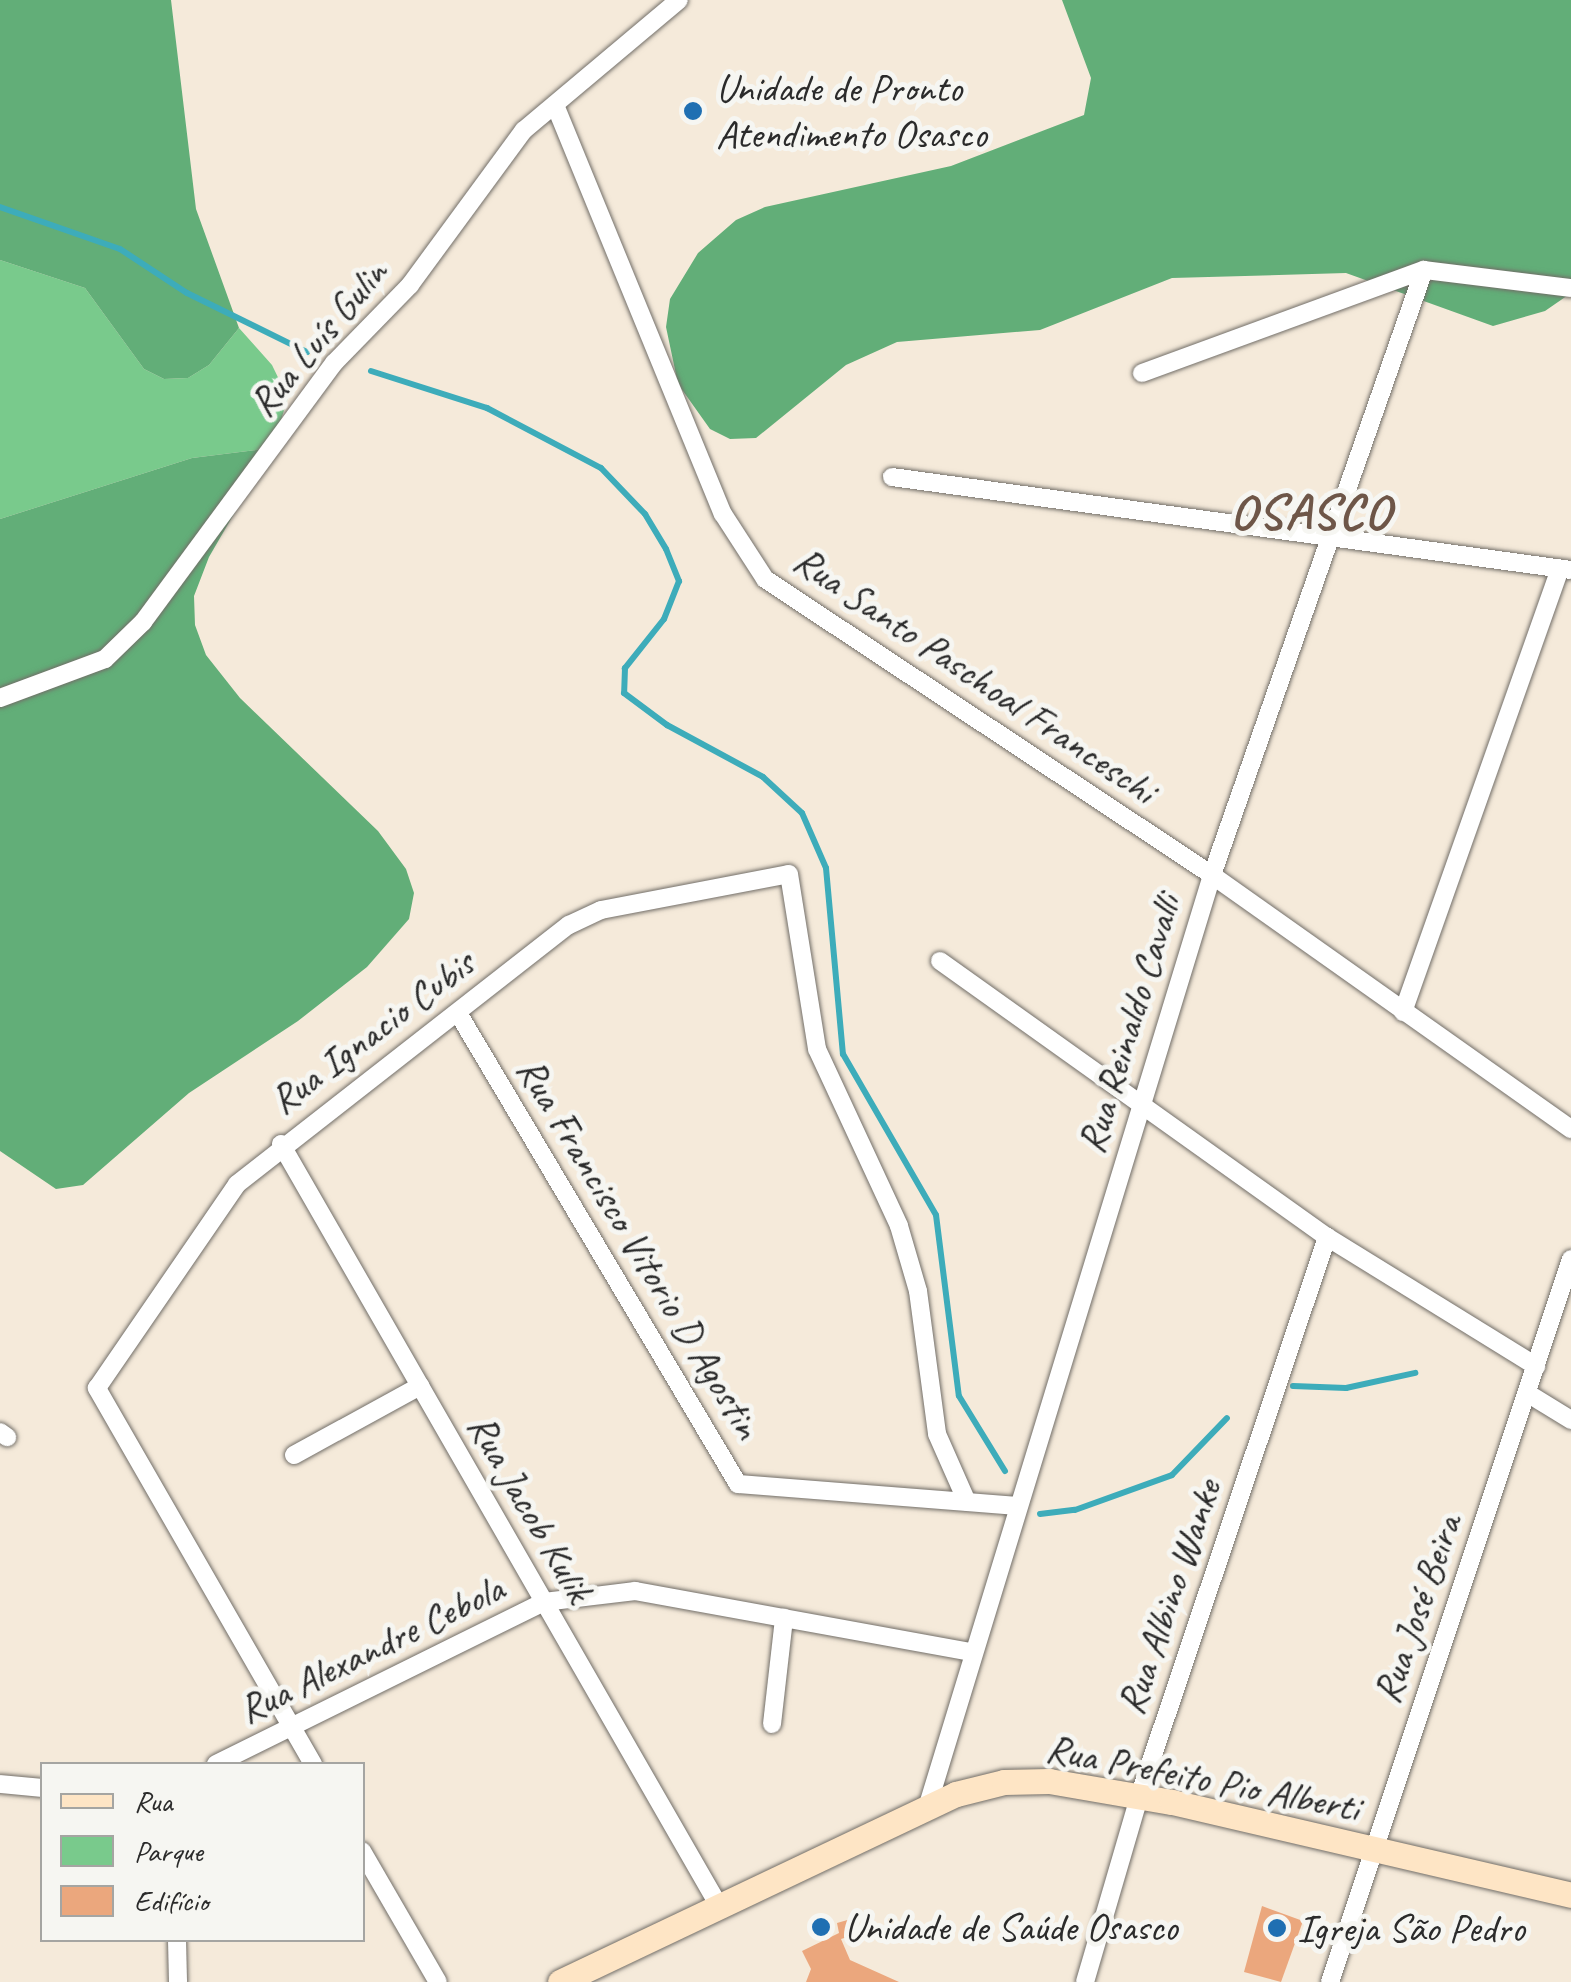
<!DOCTYPE html>
<html>
<head>
<meta charset="utf-8">
<style>
  body { margin:0 }
  #map { position:relative; width:1571px; height:1982px; overflow:hidden; background:#f5eada; font-family:Caveat,sans-serif }
  div>[style] { position:absolute }
  .green>* { inset:0; background:#79ca8c }
  .forest>* { inset:0; background:#62ae78 }
  .stream>* { height:6px; margin:-3px; padding:0 3px; transform-origin:3px; border-radius:3px; background:#3dacba }
  .building>* { inset:0; background:#eba77d }
  .roads { filter:drop-shadow(0 0 2px #726e68) drop-shadow(0 0 2px #726e68) }
  .street>* { height:18px; margin:-9px; padding:0 9px; transform-origin:9px; border-radius:9px; background:#fff }
  .secondary>* { height:25px; margin:-12.5px; padding:0 12.5px; transform-origin:12.5px; border-radius:12.5px; background:#fee5c5 }
  .dots>* { width:28px; height:28px; translate:-50% -50%; box-sizing:border-box; border:5px solid #f6f6f2; border-radius:50% }
  span { translate:-50% -50%; white-space:nowrap; text-align:center; line-height:1.15; -webkit-text-stroke:10px #f6f6f2; paint-order:stroke }
  .poi-label { font-size:40px; color:#2b2b2b }
  .left { translate:0 -50%; text-align:left }
  .street-label { font-size:40px; color:#2b2b2b }
  .district-label { font-size:50px; color:#6e5648; font-weight:700; letter-spacing:2.5px }
  .legend { position:absolute; left:40px; top:1762px; width:325px; height:180px; box-sizing:border-box; background:#f6f6f2; border:2px solid #a5a5a2; margin:0; padding:12px 18px; list-style:none; font-size:30px; color:#2b2b2b }
  .legend li { display:flex; align-items:center; gap:20px; height:50px }
  .legend b { width:50px; border:2px solid #a5a5a2 }
</style>
</head>
<body>
<div id="map">
  <div class="green">
    <div style="clip-path:polygon(0 260px,85px 288px,144px 369px,164px 379px,188px 378px,209px 365px,239px 328px,272px 365px,288px 398px,272px 448px,192px 458px,0 519px)"></div>
  </div>
  <div class="forest">
    <div style="clip-path:polygon(0 0,171px 0,196px 209px,239px 328px,209px 365px,188px 378px,164px 379px,144px 369px,85px 288px,0 260px)"></div>
    <div style="clip-path:polygon(1062px 0,1571px 0,1571px 293px,1545px 311px,1493px 326px,1346px 273px,1172px 278px,1040px 330px,897px 342px,846px 365px,756px 438px,730px 439px,710px 429px,678px 384px,666px 327px,670px 299px,698px 253px,736px 220px,765px 207px,951px 166px,1084px 115px,1091px 78px)"></div>
    <div style="clip-path:polygon(272px 448px,209px 557px,194px 596px,195px 625px,206px 655px,240px 698px,378px 831px,406px 869px,414px 893px,409px 919px,367px 967px,298px 1021px,189px 1093px,83px 1185px,56px 1189px,0 1151px,0 519px,192px 458px)"></div>
  </div>
  <div class="stream">
    <div style="left:0;top:207px;width:127px;rotate:19.3deg"></div>
    <div style="left:120px;top:249px;width:80px;rotate:33.3deg"></div>
    <div style="left:187px;top:293px;width:134px;rotate:26.2deg"></div>
    <div style="left:371px;top:371px;width:122px;rotate:17.7deg"></div>
    <div style="left:487px;top:408px;width:129px;rotate:27.8deg"></div>
    <div style="left:601px;top:468px;width:64px;rotate:46.3deg"></div>
    <div style="left:645px;top:514px;width:41px;rotate:59deg"></div>
    <div style="left:666px;top:549px;width:35px;rotate:68deg"></div>
    <div style="left:679px;top:581px;width:41px;rotate:111.5deg"></div>
    <div style="left:664px;top:619px;width:63px;rotate:128.5deg"></div>
    <div style="left:625px;top:668px;width:25px;rotate:92deg"></div>
    <div style="left:624px;top:693px;width:54px;rotate:36.7deg"></div>
    <div style="left:667px;top:725px;width:109px;rotate:28.4deg"></div>
    <div style="left:763px;top:777px;width:53px;rotate:42.7deg"></div>
    <div style="left:802px;top:813px;width:60px;rotate:66.4deg"></div>
    <div style="left:826px;top:868px;width:187px;rotate:84.8deg"></div>
    <div style="left:843px;top:1054px;width:186px;rotate:60deg"></div>
    <div style="left:936px;top:1215px;width:182px;rotate:82.8deg"></div>
    <div style="left:959px;top:1396px;width:88px;rotate:58.5deg"></div>
    <div style="left:1293px;top:1386px;width:53px;rotate:2.2deg"></div>
    <div style="left:1346px;top:1388px;width:71px;rotate:-12.3deg"></div>
    <div style="left:1040px;top:1514px;width:35px;rotate:-7deg"></div>
    <div style="left:1075px;top:1510px;width:103px;rotate:-19.8deg"></div>
    <div style="left:1172px;top:1475px;width:79px;rotate:-46deg"></div>
  </div>
  <div class="building">
    <div style="clip-path:polygon(1262px 1906px,1303px 1921px,1281px 1982px,1244px 1972px)"></div>
    <div style="clip-path:polygon(851px 1919px,854px 1935px,841px 1939px,850px 1960px,899px 1982px,806px 1982px,811px 1969px,802px 1951px,839px 1933px,837px 1923px)"></div>
  </div>
  <div class="roads">
    <div class="street">
      <div style="left:555px;top:105px;width:442px;rotate:67.7deg"></div>
      <div style="left:723px;top:514px;width:77px;rotate:57.1deg"></div>
      <div style="left:765px;top:579px;width:536px;rotate:33.51deg"></div>
      <div style="left:1212px;top:875px;width:440px;rotate:35.3deg"></div>
      <div style="left:1142px;top:373px;width:300px;rotate:-20.1deg"></div>
      <div style="left:1424px;top:270px;width:148px;rotate:7deg"></div>
      <div style="left:892px;top:477px;width:685px;rotate:7.8deg"></div>
      <div style="left:0;top:698px;width:112px;rotate:-20.4deg"></div>
      <div style="left:105px;top:659px;width:53px;rotate:-44.2deg"></div>
      <div style="left:143px;top:622px;width:322px;rotate:-53.6deg"></div>
      <div style="left:334px;top:363px;width:109px;rotate:-45.7deg"></div>
      <div style="left:410px;top:285px;width:192px;rotate:-53.7deg"></div>
      <div style="left:524px;top:130px;width:202px;rotate:-40deg"></div>
      <div style="left:940px;top:961px;width:475px;rotate:35.5deg"></div>
      <div style="left:1327px;top:1237px;width:246px;rotate:31.7deg"></div>
      <div style="left:1403px;top:1012px;width:470px;rotate:-70.5deg"></div>
      <div style="left:458px;top:1013px;width:548px;rotate:59.27deg"></div>
      <div style="left:738px;top:1484px;width:281px;rotate:4.5deg"></div>
      <div style="left:281px;top:1144px;width:879px;rotate:60.11deg"></div>
      <div style="left:1527px;top:1393px;width:52px;rotate:31.5deg"></div>
      <div style="left:0;top:1432px;width:9px;rotate:36deg"></div>
      <div style="left:294px;top:1455px;width:144px;rotate:-28.7deg"></div>
      <div style="left:772px;top:1724px;width:107px;rotate:-83.5deg"></div>
      <div style="left:216px;top:1764px;width:366px;rotate:-26.3deg"></div>
      <div style="left:544px;top:1602px;width:92px;rotate:-6.9deg"></div>
      <div style="left:635px;top:1591px;width:342px;rotate:10.3deg"></div>
      <div style="left:313px;top:1764px;width:434px;rotate:-119.9deg"></div>
      <div style="left:97px;top:1388px;width:247px;rotate:-55.5deg"></div>
      <div style="left:237px;top:1184px;width:421px;rotate:-38deg"></div>
      <div style="left:569px;top:925px;width:35px;rotate:-25deg"></div>
      <div style="left:601px;top:910px;width:191px;rotate:-10.8deg"></div>
      <div style="left:789px;top:874px;width:177px;rotate:80.9deg"></div>
      <div style="left:817px;top:1049px;width:195px;rotate:65.1deg"></div>
      <div style="left:899px;top:1226px;width:68px;rotate:73.7deg"></div>
      <div style="left:918px;top:1291px;width:144px;rotate:82.4deg"></div>
      <div style="left:937px;top:1434px;width:74px;rotate:66.2deg"></div>
      <div style="left:0;top:1784px;width:42px;rotate:5.4deg"></div>
      <div style="left:927px;top:1808px;width:976px;rotate:-73.01deg"></div>
      <div style="left:1212px;top:875px;width:641px;rotate:-70.69deg"></div>
      <div style="left:362px;top:1851px;width:151px;rotate:59.9deg"></div>
      <div style="left:177px;top:1940px;width:42px;rotate:88.6deg"></div>
      <div style="left:1085px;top:1982px;width:193px;rotate:-73.7deg"></div>
      <div style="left:1139px;top:1797px;width:591px;rotate:-71.44deg"></div>
      <div style="left:1330px;top:1982px;width:762px;rotate:-71.57deg"></div>
    </div>
    <div class="secondary">
      <div style="left:560px;top:1982px;width:438px;rotate:-25.4deg"></div>
      <div style="left:956px;top:1794px;width:49px;rotate:-14deg"></div>
      <div style="left:1004px;top:1782px;width:45px;rotate:-1.3deg"></div>
      <div style="left:1049px;top:1781px;width:125px;rotate:9.7deg"></div>
      <div style="left:1172px;top:1802px;width:410px;rotate:13.1deg"></div>
    </div>
  </div>
  <div class="dots">
    <div style="left:693px;top:111px;background:#1f6fb2"></div>
    <div style="left:821px;top:1927px;background:#1f6fb2"></div>
    <div style="left:1277px;top:1928px;background:#1f6fb2"></div>
  </div>
  <div class="poi-label">
    <span class="left" style="left:716px;top:111px">Unidade de Pronto<br>Atendimento Osasco</span>
    <span class="left" style="left:844px;top:1927px">Unidade de Saúde Osasco</span>
    <span class="left" style="left:1297px;top:1928px">Igreja São Pedro</span>
  </div>
  <div class="street-label">
    <span style="left:318px;top:338px;rotate:-50deg">Rua Luís Gulin</span>
    <span style="left:975px;top:675px;rotate:34deg">Rua Santo Paschoal Franceschi</span>
    <span style="left:1129px;top:1024px;rotate:-73deg">Rua Reinaldo Cavalli</span>
    <span style="left:372px;top:1032px;rotate:-37deg">Rua Ignacio Cubis</span>
    <span style="left:639px;top:1248px;rotate:59deg">Rua Francisco Vitorio D Agostin</span>
    <span style="left:530px;top:1508px;rotate:60deg">Rua Jacob Kulik</span>
    <span style="left:1169px;top:1597px;rotate:-71deg">Rua Albino Wanke</span>
    <span style="left:1417px;top:1609px;rotate:-71deg">Rua José Beira</span>
    <span style="left:371px;top:1649px;rotate:-26deg">Rua Alexandre Cebola</span>
    <span style="left:1203px;top:1778px;rotate:11deg">Rua Prefeito Pio Alberti</span>
  </div>
  <div class="district-label">
    <span style="left:1311px;top:512px">OSASCO</span>
  </div>
  <ul class="legend">
  <li><b style="height:12px;background:#fee5c5"></b>Rua</li>
  <li><b style="height:28px;background:#79ca8c"></b>Parque</li>
  <li><b style="height:28px;background:#eba77d"></b>Edifício</li>
  </ul>
</div>
</body>
</html>
